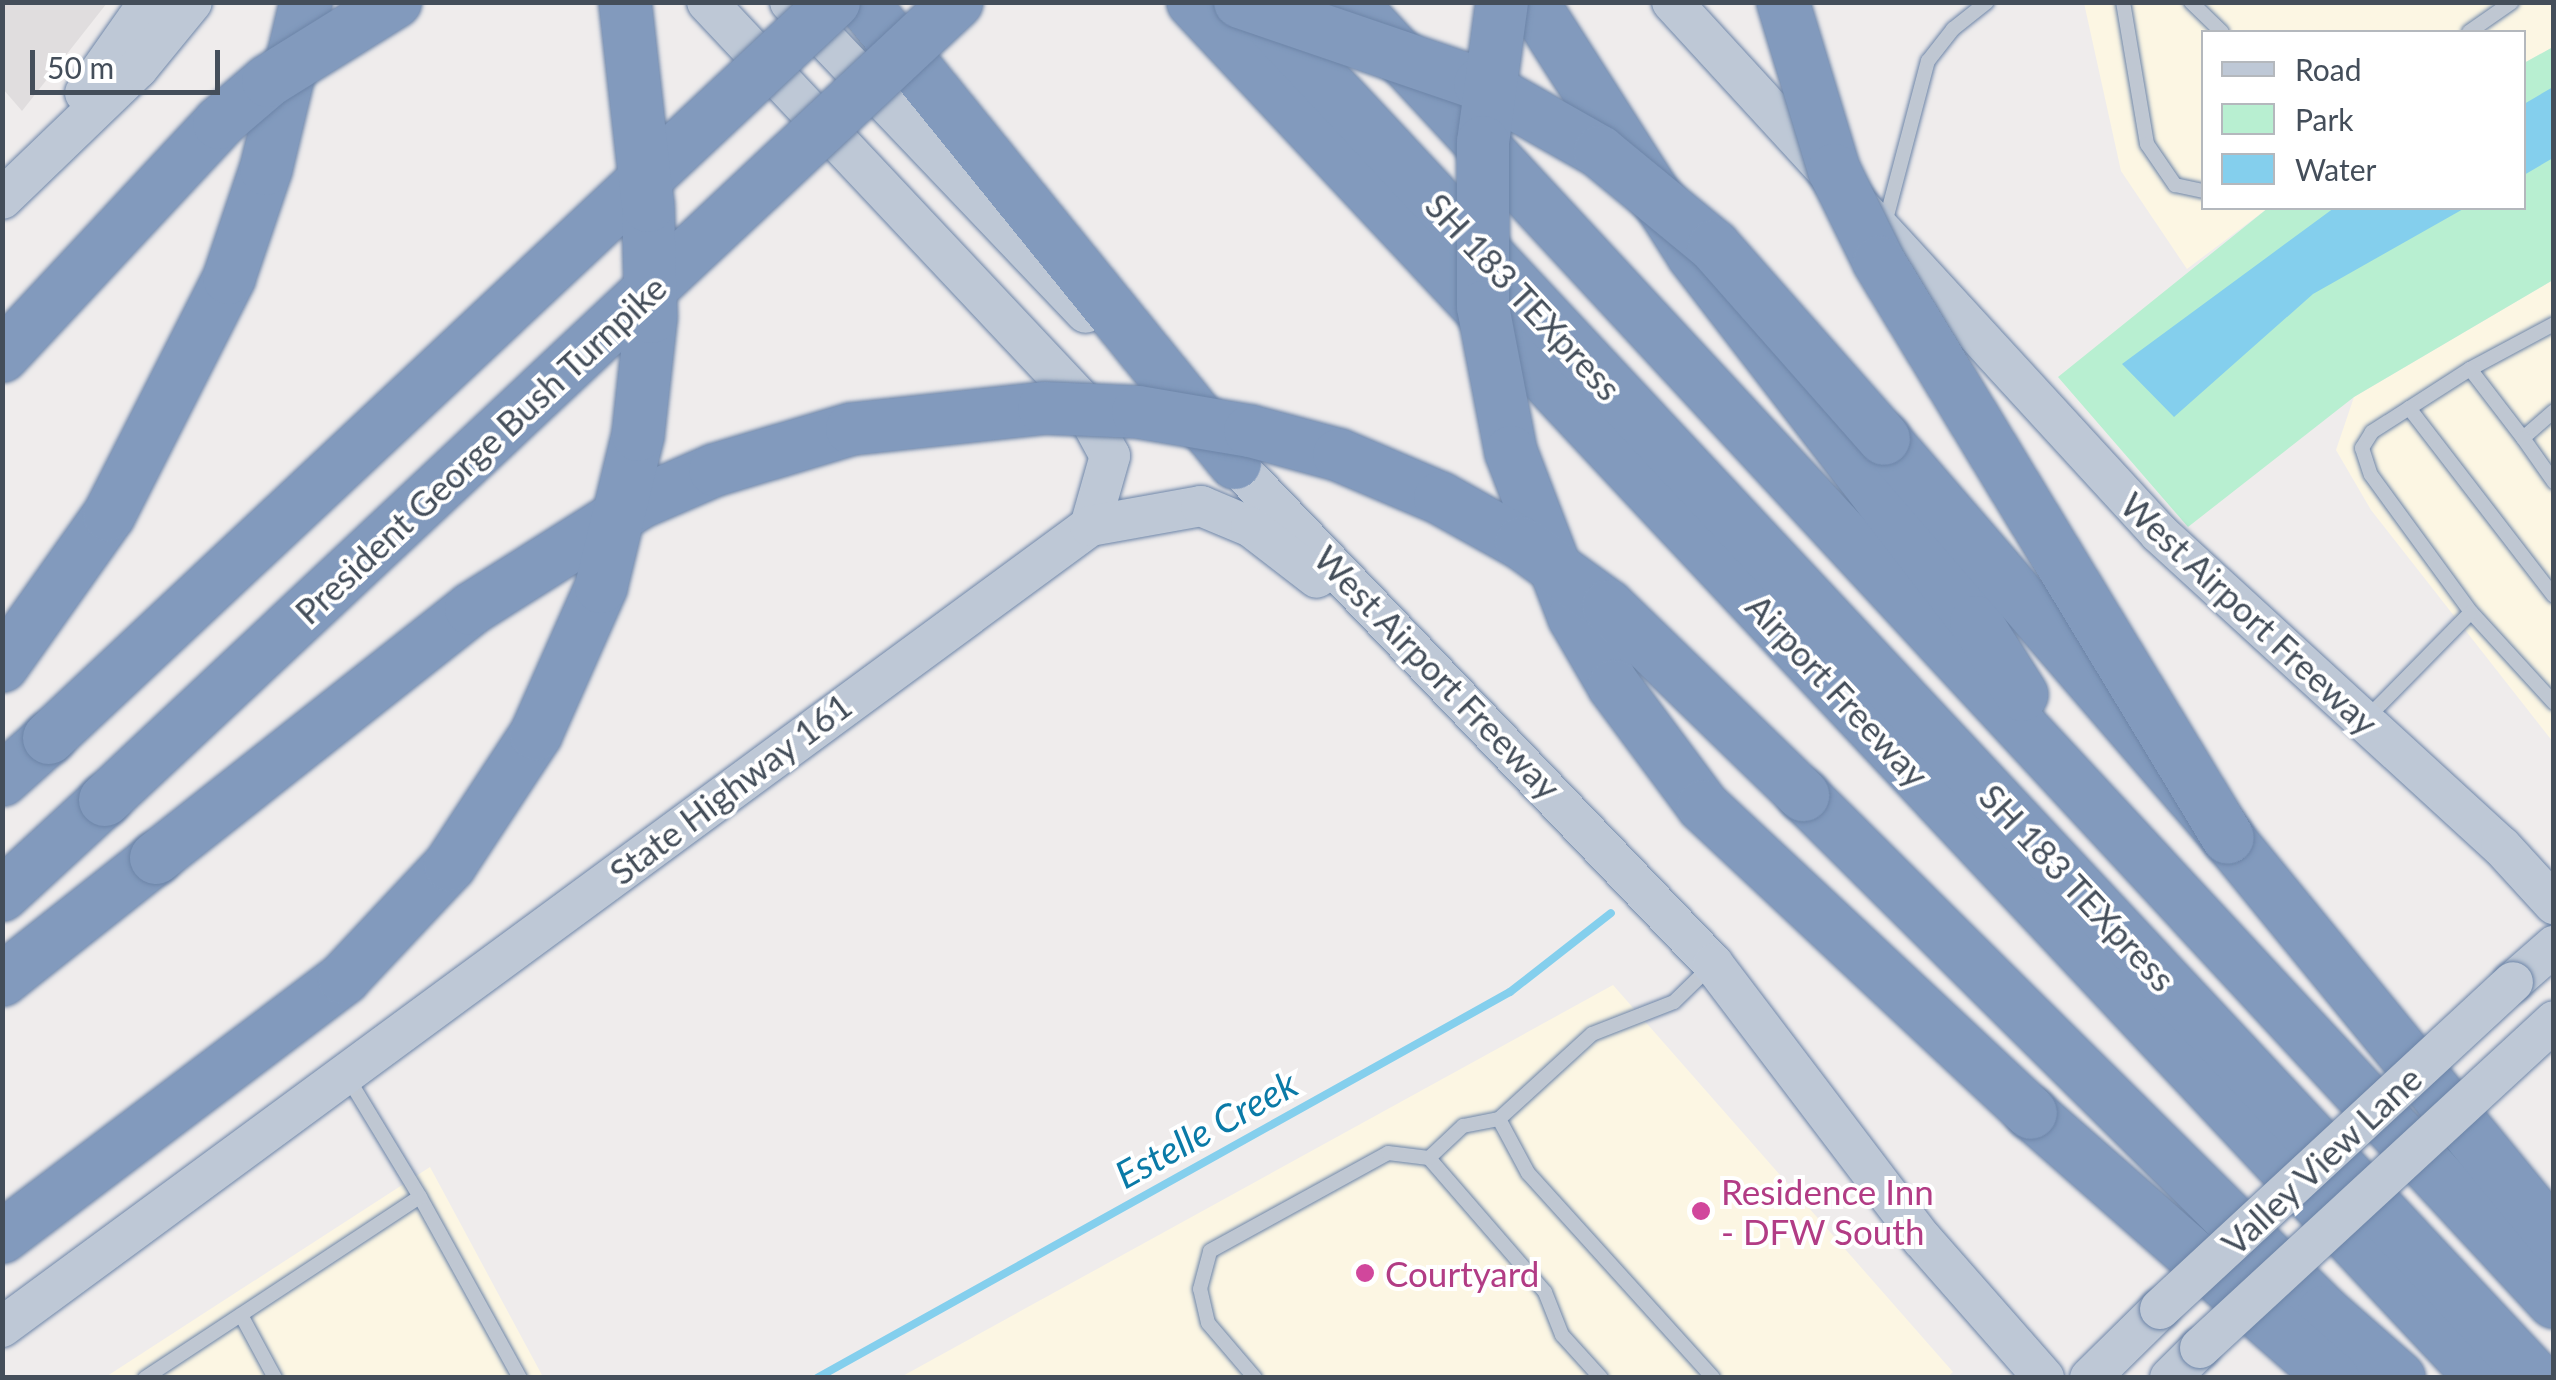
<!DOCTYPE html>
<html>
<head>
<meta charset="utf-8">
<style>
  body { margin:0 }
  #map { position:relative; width:2556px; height:1380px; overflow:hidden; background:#efecec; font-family:Lato,sans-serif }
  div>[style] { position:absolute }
  .commercial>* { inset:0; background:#fcf6e3 }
  .education>* { inset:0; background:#e0ddde }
  .green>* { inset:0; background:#b8efd1 }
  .water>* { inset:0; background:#84cfed }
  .stream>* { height:8px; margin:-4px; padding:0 4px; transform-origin:4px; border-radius:4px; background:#84cfed }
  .roads { filter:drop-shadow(0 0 2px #6d85a8) drop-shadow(0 0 2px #6d85a8) }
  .lane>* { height:14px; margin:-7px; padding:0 7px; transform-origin:7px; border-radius:7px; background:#bfc7d2 }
  .secondary>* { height:40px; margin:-20px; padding:0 20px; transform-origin:20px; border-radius:20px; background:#bec8d6 }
  .highway>* { height:52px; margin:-26px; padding:0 26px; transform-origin:26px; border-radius:26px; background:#829abd }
  .bridges { filter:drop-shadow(0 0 2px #6d85a8) drop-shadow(0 0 2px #6d85a8) }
  .secondary-bridge>* { height:40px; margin:-20px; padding:0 20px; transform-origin:20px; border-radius:20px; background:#bec8d6 }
  .highway-bridge>* { height:52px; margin:-26px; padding:0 26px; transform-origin:26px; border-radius:26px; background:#829abd }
  .dots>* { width:28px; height:28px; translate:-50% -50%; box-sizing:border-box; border:5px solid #fff; border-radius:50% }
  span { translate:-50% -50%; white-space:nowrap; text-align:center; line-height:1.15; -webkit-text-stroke:8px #fff; paint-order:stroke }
  .street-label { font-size:35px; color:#444e5a }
  .hotel-label { font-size:35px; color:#b23c85 }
  .left { translate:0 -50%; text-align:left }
  .water-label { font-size:38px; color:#0a7aa7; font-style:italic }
  .frame { position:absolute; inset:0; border:5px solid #444e5a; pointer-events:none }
  .legend { position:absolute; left:2201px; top:30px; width:325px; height:180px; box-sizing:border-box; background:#fff; border:2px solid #b4b8bd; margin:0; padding:12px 18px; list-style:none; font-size:30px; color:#444e5a }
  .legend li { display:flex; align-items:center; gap:20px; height:50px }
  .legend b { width:50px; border:2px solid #b4b8bd }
  .scale { position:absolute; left:30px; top:50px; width:190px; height:45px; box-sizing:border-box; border:5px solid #444e5a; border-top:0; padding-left:12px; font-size:30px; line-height:35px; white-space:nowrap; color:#444e5a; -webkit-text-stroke:8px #fff; paint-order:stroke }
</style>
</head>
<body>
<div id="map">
  <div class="commercial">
    <div style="clip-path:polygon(2084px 3px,2553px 3px,2553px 47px,2524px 63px,2524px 32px,2204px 32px,2204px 208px,2268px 208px,2187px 269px,2121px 171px)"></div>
    <div style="clip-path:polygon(2553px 280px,2553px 742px,2371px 510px,2336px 450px,2354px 397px)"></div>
    <div style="clip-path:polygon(1613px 985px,1953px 1372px,1946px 1378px,899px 1378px)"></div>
    <div style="clip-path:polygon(430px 1167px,543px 1377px,104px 1378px)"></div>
  </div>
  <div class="education">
    <div style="clip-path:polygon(3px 2px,107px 3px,22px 111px,3px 89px)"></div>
  </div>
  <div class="green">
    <div style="clip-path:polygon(2553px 47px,2553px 280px,2354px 397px,2188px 527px,2058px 377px,2268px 208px,2524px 208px,2524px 63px)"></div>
  </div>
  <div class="water">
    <div style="clip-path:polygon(2553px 87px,2553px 158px,2524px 175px,2524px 104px)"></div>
    <div style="clip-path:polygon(2334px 208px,2465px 208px,2313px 294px,2174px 417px,2122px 364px)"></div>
  </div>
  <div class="stream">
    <div style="left:817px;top:1378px;width:793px;rotate:-29.12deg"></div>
    <div style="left:1510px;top:992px;width:128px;rotate:-38deg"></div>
  </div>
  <div class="roads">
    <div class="lane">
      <div style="left:2123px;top:2px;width:144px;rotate:80.4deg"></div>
      <div style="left:2147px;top:144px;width:50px;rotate:55.7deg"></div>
      <div style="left:2175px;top:185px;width:30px;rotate:12deg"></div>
      <div style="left:2191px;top:2px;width:43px;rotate:44.1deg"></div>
      <div style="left:2469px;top:32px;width:52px;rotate:-34.9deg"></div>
      <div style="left:1884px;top:227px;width:172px;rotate:-75.2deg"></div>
      <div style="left:1928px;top:61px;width:41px;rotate:-52deg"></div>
      <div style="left:1953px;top:29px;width:43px;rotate:-38.5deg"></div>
      <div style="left:2470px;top:369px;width:95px;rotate:-28.2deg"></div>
      <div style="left:2409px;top:408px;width:237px;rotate:52.4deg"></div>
      <div style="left:2554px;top:411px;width:41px;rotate:138.9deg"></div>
      <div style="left:2523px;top:438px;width:87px;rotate:-127.5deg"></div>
      <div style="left:2470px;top:369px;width:117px;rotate:147.3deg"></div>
      <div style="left:2372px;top:432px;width:19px;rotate:122deg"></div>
      <div style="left:2362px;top:448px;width:28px;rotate:72deg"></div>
      <div style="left:2371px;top:475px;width:170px;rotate:53.9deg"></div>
      <div style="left:2471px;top:612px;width:123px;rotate:47.6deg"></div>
      <div style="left:2523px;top:438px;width:54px;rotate:54.8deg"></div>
      <div style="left:2365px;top:720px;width:151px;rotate:-45.5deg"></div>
      <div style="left:1499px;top:1119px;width:61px;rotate:61.8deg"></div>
      <div style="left:1528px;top:1173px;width:276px;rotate:47.9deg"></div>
      <div style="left:420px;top:1197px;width:207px;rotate:61.1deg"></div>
      <div style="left:241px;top:1315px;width:72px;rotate:61.6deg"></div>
      <div style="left:145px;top:1378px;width:329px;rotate:-33.4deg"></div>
      <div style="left:420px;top:1197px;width:139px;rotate:-121.2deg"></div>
      <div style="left:1255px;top:1378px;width:72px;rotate:-130.5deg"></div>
      <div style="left:1208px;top:1323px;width:35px;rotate:-103deg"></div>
      <div style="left:1200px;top:1289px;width:39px;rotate:-75deg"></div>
      <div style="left:1210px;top:1251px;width:203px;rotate:-28.8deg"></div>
      <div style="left:1388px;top:1153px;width:41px;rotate:7deg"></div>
      <div style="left:1601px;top:1378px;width:58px;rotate:-132.2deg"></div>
      <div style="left:1562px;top:1335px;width:46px;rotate:-111.6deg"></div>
      <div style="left:1545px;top:1292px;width:177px;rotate:-130.9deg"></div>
      <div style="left:1429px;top:1158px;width:47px;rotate:-43.3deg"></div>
      <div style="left:1463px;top:1126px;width:37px;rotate:-11deg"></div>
      <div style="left:1499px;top:1119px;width:126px;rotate:-42.4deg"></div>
      <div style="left:1592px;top:1034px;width:88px;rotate:-21.3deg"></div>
      <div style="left:1674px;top:1002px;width:49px;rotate:-44.2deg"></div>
    </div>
    <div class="secondary">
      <div style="left:707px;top:2px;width:542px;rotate:46.79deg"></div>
      <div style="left:1078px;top:397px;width:67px;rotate:61.5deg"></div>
      <div style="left:1110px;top:456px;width:73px;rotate:105.9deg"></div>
      <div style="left:790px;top:2px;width:429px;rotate:46.4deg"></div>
      <div style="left:1672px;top:2px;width:721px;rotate:47.47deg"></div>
      <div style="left:2159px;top:533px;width:464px;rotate:42.5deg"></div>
      <div style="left:2501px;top:846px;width:79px;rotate:47.6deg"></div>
      <div style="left:85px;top:93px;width:111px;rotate:-54.9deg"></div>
      <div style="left:2px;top:199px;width:189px;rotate:-43.9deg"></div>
      <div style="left:138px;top:68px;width:85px;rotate:-50.7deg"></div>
      <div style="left:1215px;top:443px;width:721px;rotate:46.29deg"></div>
      <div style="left:1713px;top:964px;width:345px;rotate:52.8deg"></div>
      <div style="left:1922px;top:1239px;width:185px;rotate:48.7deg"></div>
      <div style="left:2513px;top:982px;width:55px;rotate:-41.3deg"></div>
      <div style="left:2px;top:1327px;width:1351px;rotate:-36.36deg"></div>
      <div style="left:1090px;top:526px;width:113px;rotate:-10.2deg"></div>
      <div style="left:1201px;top:506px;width:54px;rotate:22.8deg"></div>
      <div style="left:1251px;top:527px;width:83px;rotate:37.7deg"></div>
      <div style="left:2090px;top:1378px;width:98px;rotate:-44.6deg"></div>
      <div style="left:2170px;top:1378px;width:42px;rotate:-45deg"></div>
    </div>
    <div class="highway">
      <div style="left:862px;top:2px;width:593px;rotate:51.02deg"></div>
      <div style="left:1193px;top:2px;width:1885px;rotate:46.87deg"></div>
      <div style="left:1251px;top:2px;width:1883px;rotate:46.96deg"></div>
      <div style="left:1350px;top:2px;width:1772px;rotate:47.2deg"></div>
      <div style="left:1532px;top:2px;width:300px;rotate:57.5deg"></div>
      <div style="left:1693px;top:255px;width:463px;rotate:52.4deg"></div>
      <div style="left:1976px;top:622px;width:86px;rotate:57.8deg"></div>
      <div style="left:1884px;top:439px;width:527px;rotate:49.23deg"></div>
      <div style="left:2228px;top:838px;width:515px;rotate:50.75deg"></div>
      <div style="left:2px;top:666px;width:185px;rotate:-54.7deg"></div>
      <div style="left:109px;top:515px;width:266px;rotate:-63.1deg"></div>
      <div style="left:229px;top:278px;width:115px;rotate:-71.3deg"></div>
      <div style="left:266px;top:169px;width:172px;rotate:-76.5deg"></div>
      <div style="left:2px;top:780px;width:63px;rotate:-41.8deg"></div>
      <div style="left:1803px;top:795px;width:734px;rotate:44.78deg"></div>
      <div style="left:2324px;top:1312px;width:100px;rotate:41.3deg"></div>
      <div style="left:2px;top:895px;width:140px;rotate:-42.7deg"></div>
      <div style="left:2px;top:980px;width:196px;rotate:-38.4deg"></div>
      <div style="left:2031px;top:1113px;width:402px;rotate:41.3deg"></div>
    </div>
  </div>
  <div class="bridges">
    <div class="secondary-bridge">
      <div style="left:2160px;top:1309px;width:481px;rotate:-42.8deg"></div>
      <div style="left:2200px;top:1348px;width:482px;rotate:-42.7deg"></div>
    </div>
    <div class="highway-bridge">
      <div style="left:1240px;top:2px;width:254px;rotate:18.9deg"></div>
      <div style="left:1480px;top:84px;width:138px;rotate:29.5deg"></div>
      <div style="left:1600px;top:152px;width:148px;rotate:39.5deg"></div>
      <div style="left:1714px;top:246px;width:257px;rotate:48.6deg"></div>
      <div style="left:1502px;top:2px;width:141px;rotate:97.7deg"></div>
      <div style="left:1483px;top:142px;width:165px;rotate:90deg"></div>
      <div style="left:1483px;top:307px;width:148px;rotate:79.1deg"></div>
      <div style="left:1511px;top:452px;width:177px;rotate:69.1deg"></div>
      <div style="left:1574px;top:617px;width:80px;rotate:59.9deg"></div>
      <div style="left:1614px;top:686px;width:149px;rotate:53.4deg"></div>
      <div style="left:1703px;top:806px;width:449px;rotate:43.1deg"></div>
      <div style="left:1783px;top:2px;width:176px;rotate:73.1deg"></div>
      <div style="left:1834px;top:170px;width:102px;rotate:63.9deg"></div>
      <div style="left:1879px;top:262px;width:673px;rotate:58.79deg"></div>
      <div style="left:2px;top:356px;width:318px;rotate:-47deg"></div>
      <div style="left:219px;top:123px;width:65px;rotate:-40.6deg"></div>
      <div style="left:268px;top:81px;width:150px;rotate:-31.9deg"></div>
      <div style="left:49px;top:738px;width:1076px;rotate:-43.15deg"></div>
      <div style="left:105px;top:800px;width:1167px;rotate:-43.13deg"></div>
      <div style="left:156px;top:858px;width:402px;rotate:-38.3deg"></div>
      <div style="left:471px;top:609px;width:199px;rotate:-32.2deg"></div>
      <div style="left:639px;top:503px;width:83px;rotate:-23.5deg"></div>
      <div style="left:715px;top:470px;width:143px;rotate:-16.7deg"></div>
      <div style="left:852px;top:429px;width:193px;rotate:-6.2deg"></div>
      <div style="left:1044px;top:408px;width:94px;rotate:2.4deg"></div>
      <div style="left:1138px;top:412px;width:114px;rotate:9.6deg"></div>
      <div style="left:1250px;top:431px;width:92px;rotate:15.1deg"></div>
      <div style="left:1339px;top:455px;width:110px;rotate:23.1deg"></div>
      <div style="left:1440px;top:498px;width:93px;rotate:29.1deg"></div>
      <div style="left:1521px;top:543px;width:107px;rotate:35.9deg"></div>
      <div style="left:1608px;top:606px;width:272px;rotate:44.1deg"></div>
      <div style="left:2px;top:1237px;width:429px;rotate:-37.1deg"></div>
      <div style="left:344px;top:978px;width:155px;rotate:-46.8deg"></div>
      <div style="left:450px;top:865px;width:157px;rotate:-56.7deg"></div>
      <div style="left:536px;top:734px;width:161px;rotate:-66.1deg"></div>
      <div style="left:601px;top:587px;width:156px;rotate:-76.3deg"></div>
      <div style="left:638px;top:435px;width:119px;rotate:-83.7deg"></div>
      <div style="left:651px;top:317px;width:111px;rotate:-91.5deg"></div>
      <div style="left:648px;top:206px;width:205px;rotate:-96.4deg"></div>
    </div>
  </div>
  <div class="dots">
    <div style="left:1701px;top:1211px;background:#d1479c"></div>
    <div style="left:1365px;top:1273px;background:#d1479c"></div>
  </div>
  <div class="street-label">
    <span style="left:1524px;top:296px;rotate:47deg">SH 183 TEXpress</span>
    <span style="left:480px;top:449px;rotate:-43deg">President George Bush Turnpike</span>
    <span style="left:2250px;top:613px;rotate:43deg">West Airport Freeway</span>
    <span style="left:1438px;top:672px;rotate:46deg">West Airport Freeway</span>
    <span style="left:1838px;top:690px;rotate:47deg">Airport Freeway</span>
    <span style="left:730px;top:788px;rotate:-37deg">State Highway 161</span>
    <span style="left:2078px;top:887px;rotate:47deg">SH 183 TEXpress</span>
    <span style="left:2321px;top:1160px;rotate:-43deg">Valley View Lane</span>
  </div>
  <div class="hotel-label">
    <span class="left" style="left:1721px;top:1211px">Residence Inn<br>- DFW South</span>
    <span class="left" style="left:1385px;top:1273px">Courtyard</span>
  </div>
  <div class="water-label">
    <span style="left:1206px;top:1129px;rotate:-29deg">Estelle Creek</span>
  </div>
  <div class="frame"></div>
  <ul class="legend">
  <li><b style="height:12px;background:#bec8d6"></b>Road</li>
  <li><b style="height:28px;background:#b8efd1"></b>Park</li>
  <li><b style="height:28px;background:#84cfed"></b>Water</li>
  </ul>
  <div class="scale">50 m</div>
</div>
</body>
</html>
